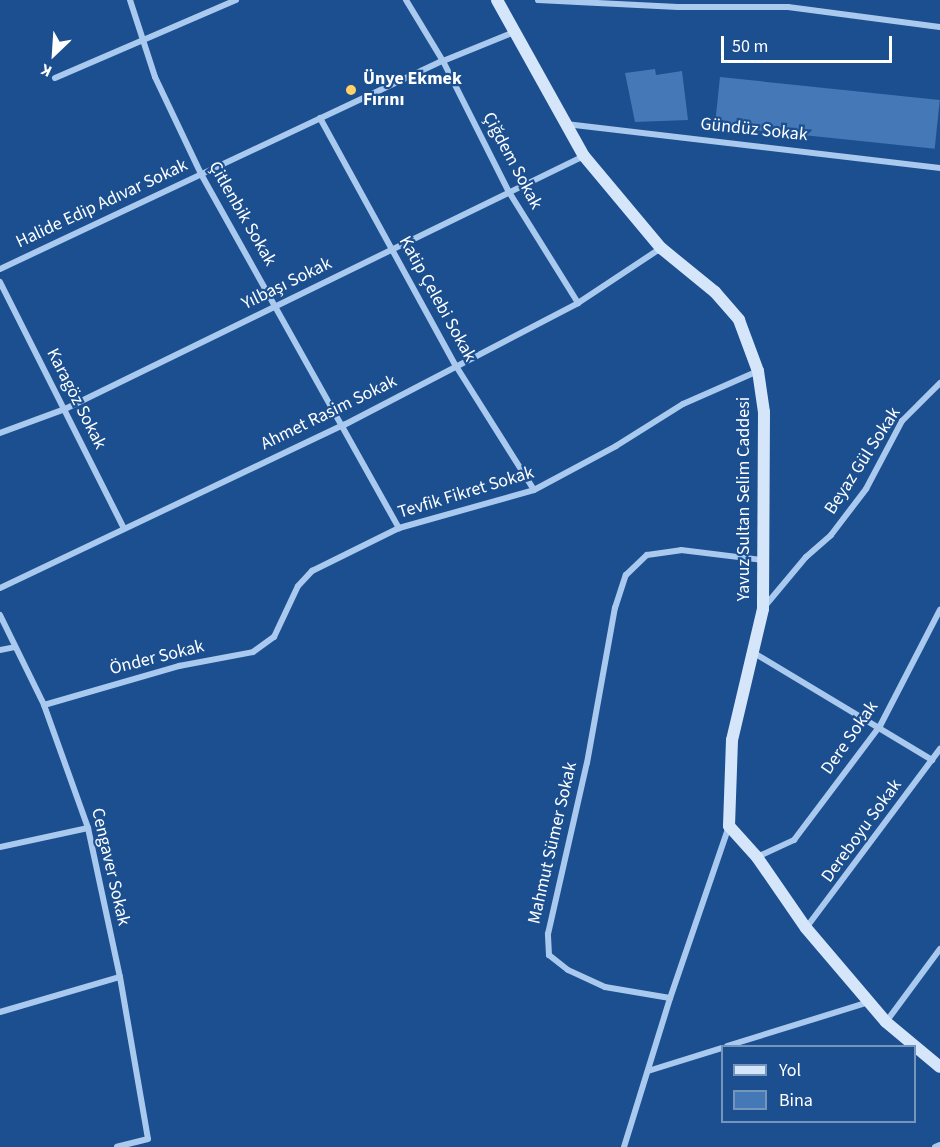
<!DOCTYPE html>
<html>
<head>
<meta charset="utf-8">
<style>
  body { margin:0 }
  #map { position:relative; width:940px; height:1147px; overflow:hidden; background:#1b4f8f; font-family:"Source Sans 3",sans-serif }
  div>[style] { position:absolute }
  .building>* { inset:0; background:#4478b7; transform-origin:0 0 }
  .street>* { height:6px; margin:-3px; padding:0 3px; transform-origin:3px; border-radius:3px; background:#a9c9ee }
  .secondary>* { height:12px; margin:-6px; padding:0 6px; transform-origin:6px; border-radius:6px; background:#d6e6fa }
  .dots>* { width:16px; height:16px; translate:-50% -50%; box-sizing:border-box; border:3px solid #1b4f8f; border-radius:50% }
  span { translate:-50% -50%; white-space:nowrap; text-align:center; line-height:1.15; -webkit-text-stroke:4.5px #1b4f8f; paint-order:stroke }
  .poi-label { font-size:18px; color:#fff; font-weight:700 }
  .left { translate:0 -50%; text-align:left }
  .street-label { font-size:18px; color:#fff }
  .legend { position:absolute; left:721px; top:1045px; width:195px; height:78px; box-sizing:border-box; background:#1b4f8f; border:2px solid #7695bc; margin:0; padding:8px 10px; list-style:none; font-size:18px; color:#fff }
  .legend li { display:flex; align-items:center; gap:12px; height:30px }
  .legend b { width:30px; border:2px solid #7695bc }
  .north { position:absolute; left:24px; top:24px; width:60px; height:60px; -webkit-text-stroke:4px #1b4f8f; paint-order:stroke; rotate:205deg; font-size:16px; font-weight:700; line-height:24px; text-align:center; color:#fff }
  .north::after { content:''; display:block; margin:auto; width:21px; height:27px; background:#fff; clip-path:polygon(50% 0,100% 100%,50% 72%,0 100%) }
  .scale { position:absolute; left:721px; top:36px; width:171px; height:27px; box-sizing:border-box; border:3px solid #fff; border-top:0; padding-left:8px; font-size:18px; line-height:21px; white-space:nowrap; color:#fff; -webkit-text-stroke:4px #1b4f8f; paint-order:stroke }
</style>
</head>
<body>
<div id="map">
  <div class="building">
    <div style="clip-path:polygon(655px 69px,656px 75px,682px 71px,688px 120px,635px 122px,625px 73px)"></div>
    <div style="left:720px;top:77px;width:221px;height:49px;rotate:6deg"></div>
  </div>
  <div class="street">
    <div style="left:130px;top:0;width:81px;rotate:72deg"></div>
    <div style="left:155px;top:77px;width:107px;rotate:64.6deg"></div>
    <div style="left:201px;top:174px;width:406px;rotate:60.8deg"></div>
    <div style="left:406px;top:0;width:71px;rotate:58.8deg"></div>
    <div style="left:443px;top:61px;width:147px;rotate:63.3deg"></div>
    <div style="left:509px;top:192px;width:131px;rotate:58.1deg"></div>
    <div style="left:538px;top:0;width:140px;rotate:2.9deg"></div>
    <div style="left:678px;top:7px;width:110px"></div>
    <div style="left:788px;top:7px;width:153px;rotate:7.5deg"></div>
    <div style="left:55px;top:78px;width:197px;rotate:-23.3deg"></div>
    <div style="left:320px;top:118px;width:283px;rotate:61.3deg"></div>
    <div style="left:456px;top:366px;width:146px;rotate:57.8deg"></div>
    <div style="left:566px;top:124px;width:377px;rotate:6.7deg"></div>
    <div style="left:0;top:269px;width:489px;rotate:-25.2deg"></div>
    <div style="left:443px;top:61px;width:74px;rotate:-22.1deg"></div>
    <div style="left:0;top:282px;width:276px;rotate:63.3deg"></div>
    <div style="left:0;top:433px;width:69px;rotate:-20.3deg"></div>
    <div style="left:65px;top:409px;width:577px;rotate:-25.99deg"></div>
    <div style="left:0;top:588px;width:381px;rotate:-25.4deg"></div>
    <div style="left:344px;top:425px;width:264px;rotate:-27.5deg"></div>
    <div style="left:578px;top:303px;width:100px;rotate:-33.5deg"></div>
    <div style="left:765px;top:606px;width:64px;rotate:-50.1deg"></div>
    <div style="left:806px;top:557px;width:33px;rotate:-41deg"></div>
    <div style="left:831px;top:535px;width:58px;rotate:-52.7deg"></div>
    <div style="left:866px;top:489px;width:77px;rotate:-62.1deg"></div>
    <div style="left:902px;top:421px;width:54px;rotate:-45deg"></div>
    <div style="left:0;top:615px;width:100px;rotate:63.9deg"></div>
    <div style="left:44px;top:705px;width:131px;rotate:70.3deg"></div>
    <div style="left:88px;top:828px;width:152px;rotate:77.9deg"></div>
    <div style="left:120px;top:977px;width:164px;rotate:80.2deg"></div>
    <div style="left:148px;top:1139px;width:32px;rotate:166deg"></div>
    <div style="left:0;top:650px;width:15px;rotate:-11deg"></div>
    <div style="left:754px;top:653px;width:208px;rotate:31deg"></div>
    <div style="left:44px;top:705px;width:141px;rotate:-16.1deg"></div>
    <div style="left:179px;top:666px;width:75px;rotate:-10.7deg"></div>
    <div style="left:253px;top:652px;width:26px;rotate:-36deg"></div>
    <div style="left:274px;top:637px;width:56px;rotate:-64.8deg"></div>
    <div style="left:298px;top:586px;width:21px;rotate:-47deg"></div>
    <div style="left:312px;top:571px;width:97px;rotate:-26.3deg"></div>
    <div style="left:399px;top:528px;width:140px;rotate:-15.7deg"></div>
    <div style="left:534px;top:490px;width:93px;rotate:-28.2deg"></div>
    <div style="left:616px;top:446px;width:79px;rotate:-32.1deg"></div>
    <div style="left:683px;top:404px;width:82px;rotate:-23.7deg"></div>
    <div style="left:729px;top:826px;width:182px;rotate:108.9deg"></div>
    <div style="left:670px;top:998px;width:66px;rotate:-170.4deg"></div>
    <div style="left:605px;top:987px;width:41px;rotate:-155.3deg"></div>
    <div style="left:568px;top:970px;width:24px;rotate:-142deg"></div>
    <div style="left:549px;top:955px;width:21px;rotate:-93deg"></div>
    <div style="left:548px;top:934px;width:175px;rotate:-77.2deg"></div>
    <div style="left:587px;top:763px;width:158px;rotate:-79.8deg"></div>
    <div style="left:615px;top:608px;width:35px;rotate:-72deg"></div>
    <div style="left:626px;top:575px;width:29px;rotate:-44deg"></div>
    <div style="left:647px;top:555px;width:34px;rotate:-8deg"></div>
    <div style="left:681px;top:550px;width:83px;rotate:7deg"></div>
    <div style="left:0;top:847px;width:90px;rotate:-12.2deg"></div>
    <div style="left:757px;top:857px;width:41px;rotate:-24.7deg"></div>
    <div style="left:794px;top:840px;width:143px;rotate:-53deg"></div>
    <div style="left:880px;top:726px;width:131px;rotate:-62.7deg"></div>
    <div style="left:806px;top:928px;width:224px;rotate:-53.2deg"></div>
    <div style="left:0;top:1012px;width:125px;rotate:-16.3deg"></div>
    <div style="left:886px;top:1022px;width:91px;rotate:-53.5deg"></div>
    <div style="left:727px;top:1046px;width:149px;rotate:-17.2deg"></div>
    <div style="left:648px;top:1071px;width:77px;rotate:-17.3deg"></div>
    <div style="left:624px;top:1147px;width:156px;rotate:-72.8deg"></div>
    <div style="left:935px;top:1147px;width:5px;rotate:-22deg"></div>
  </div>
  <div class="secondary">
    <div style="left:497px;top:0;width:179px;rotate:60.9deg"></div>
    <div style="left:584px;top:156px;width:120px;rotate:50.1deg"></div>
    <div style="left:661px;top:248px;width:70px;rotate:39.2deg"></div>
    <div style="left:715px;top:292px;width:37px;rotate:49deg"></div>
    <div style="left:739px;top:320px;width:54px;rotate:69.6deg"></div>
    <div style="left:758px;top:371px;width:41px;rotate:81.7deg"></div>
    <div style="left:764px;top:412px;width:197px;rotate:90.3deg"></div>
    <div style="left:763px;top:609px;width:135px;rotate:103.3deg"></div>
    <div style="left:732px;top:740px;width:86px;rotate:92deg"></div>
    <div style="left:729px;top:826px;width:42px;rotate:47.9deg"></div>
    <div style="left:757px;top:857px;width:86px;rotate:55.4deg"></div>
    <div style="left:806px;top:928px;width:123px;rotate:49.6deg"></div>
    <div style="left:886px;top:1022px;width:70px;rotate:39.8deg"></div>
  </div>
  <div class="dots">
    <div style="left:351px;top:90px;background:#ffd166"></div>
  </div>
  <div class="poi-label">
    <span class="left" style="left:363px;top:90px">Ünye Ekmek<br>Fırını</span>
  </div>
  <div class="street-label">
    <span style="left:754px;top:130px;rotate:6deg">Gündüz Sokak</span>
    <span style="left:512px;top:161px;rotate:62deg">Çiğdem Sokak</span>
    <span style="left:102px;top:204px;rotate:-25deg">Halide Edip Adıvar Sokak</span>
    <span style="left:242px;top:214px;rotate:60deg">Çitlenbik Sokak</span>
    <span style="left:287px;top:284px;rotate:-26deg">Yılbaşı Sokak</span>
    <span style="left:437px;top:299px;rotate:61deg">Katip Çelebi Sokak</span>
    <span style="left:76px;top:399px;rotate:63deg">Karagöz Sokak</span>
    <span style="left:329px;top:413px;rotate:-26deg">Ahmet Rasim Sokak</span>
    <span style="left:863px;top:461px;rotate:-57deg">Beyaz Gül Sokak</span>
    <span style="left:466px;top:493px;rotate:-17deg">Tevfik Fikret Sokak</span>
    <span style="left:744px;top:499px;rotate:-90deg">Yavuz Sultan Selim Caddesi</span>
    <span style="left:157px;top:658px;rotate:-14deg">Önder Sokak</span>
    <span style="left:850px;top:738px;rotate:-55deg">Dere Sokak</span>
    <span style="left:862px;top:831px;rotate:-54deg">Dereboyu Sokak</span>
    <span style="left:553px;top:843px;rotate:-77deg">Mahmut Sümer Sokak</span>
    <span style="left:110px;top:867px;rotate:77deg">Cengaver Sokak</span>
  </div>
  <ul class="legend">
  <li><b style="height:8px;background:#d6e6fa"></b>Yol</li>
  <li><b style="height:16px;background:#4478b7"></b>Bina</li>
  </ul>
  <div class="north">K</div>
  <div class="scale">50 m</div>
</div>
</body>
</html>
